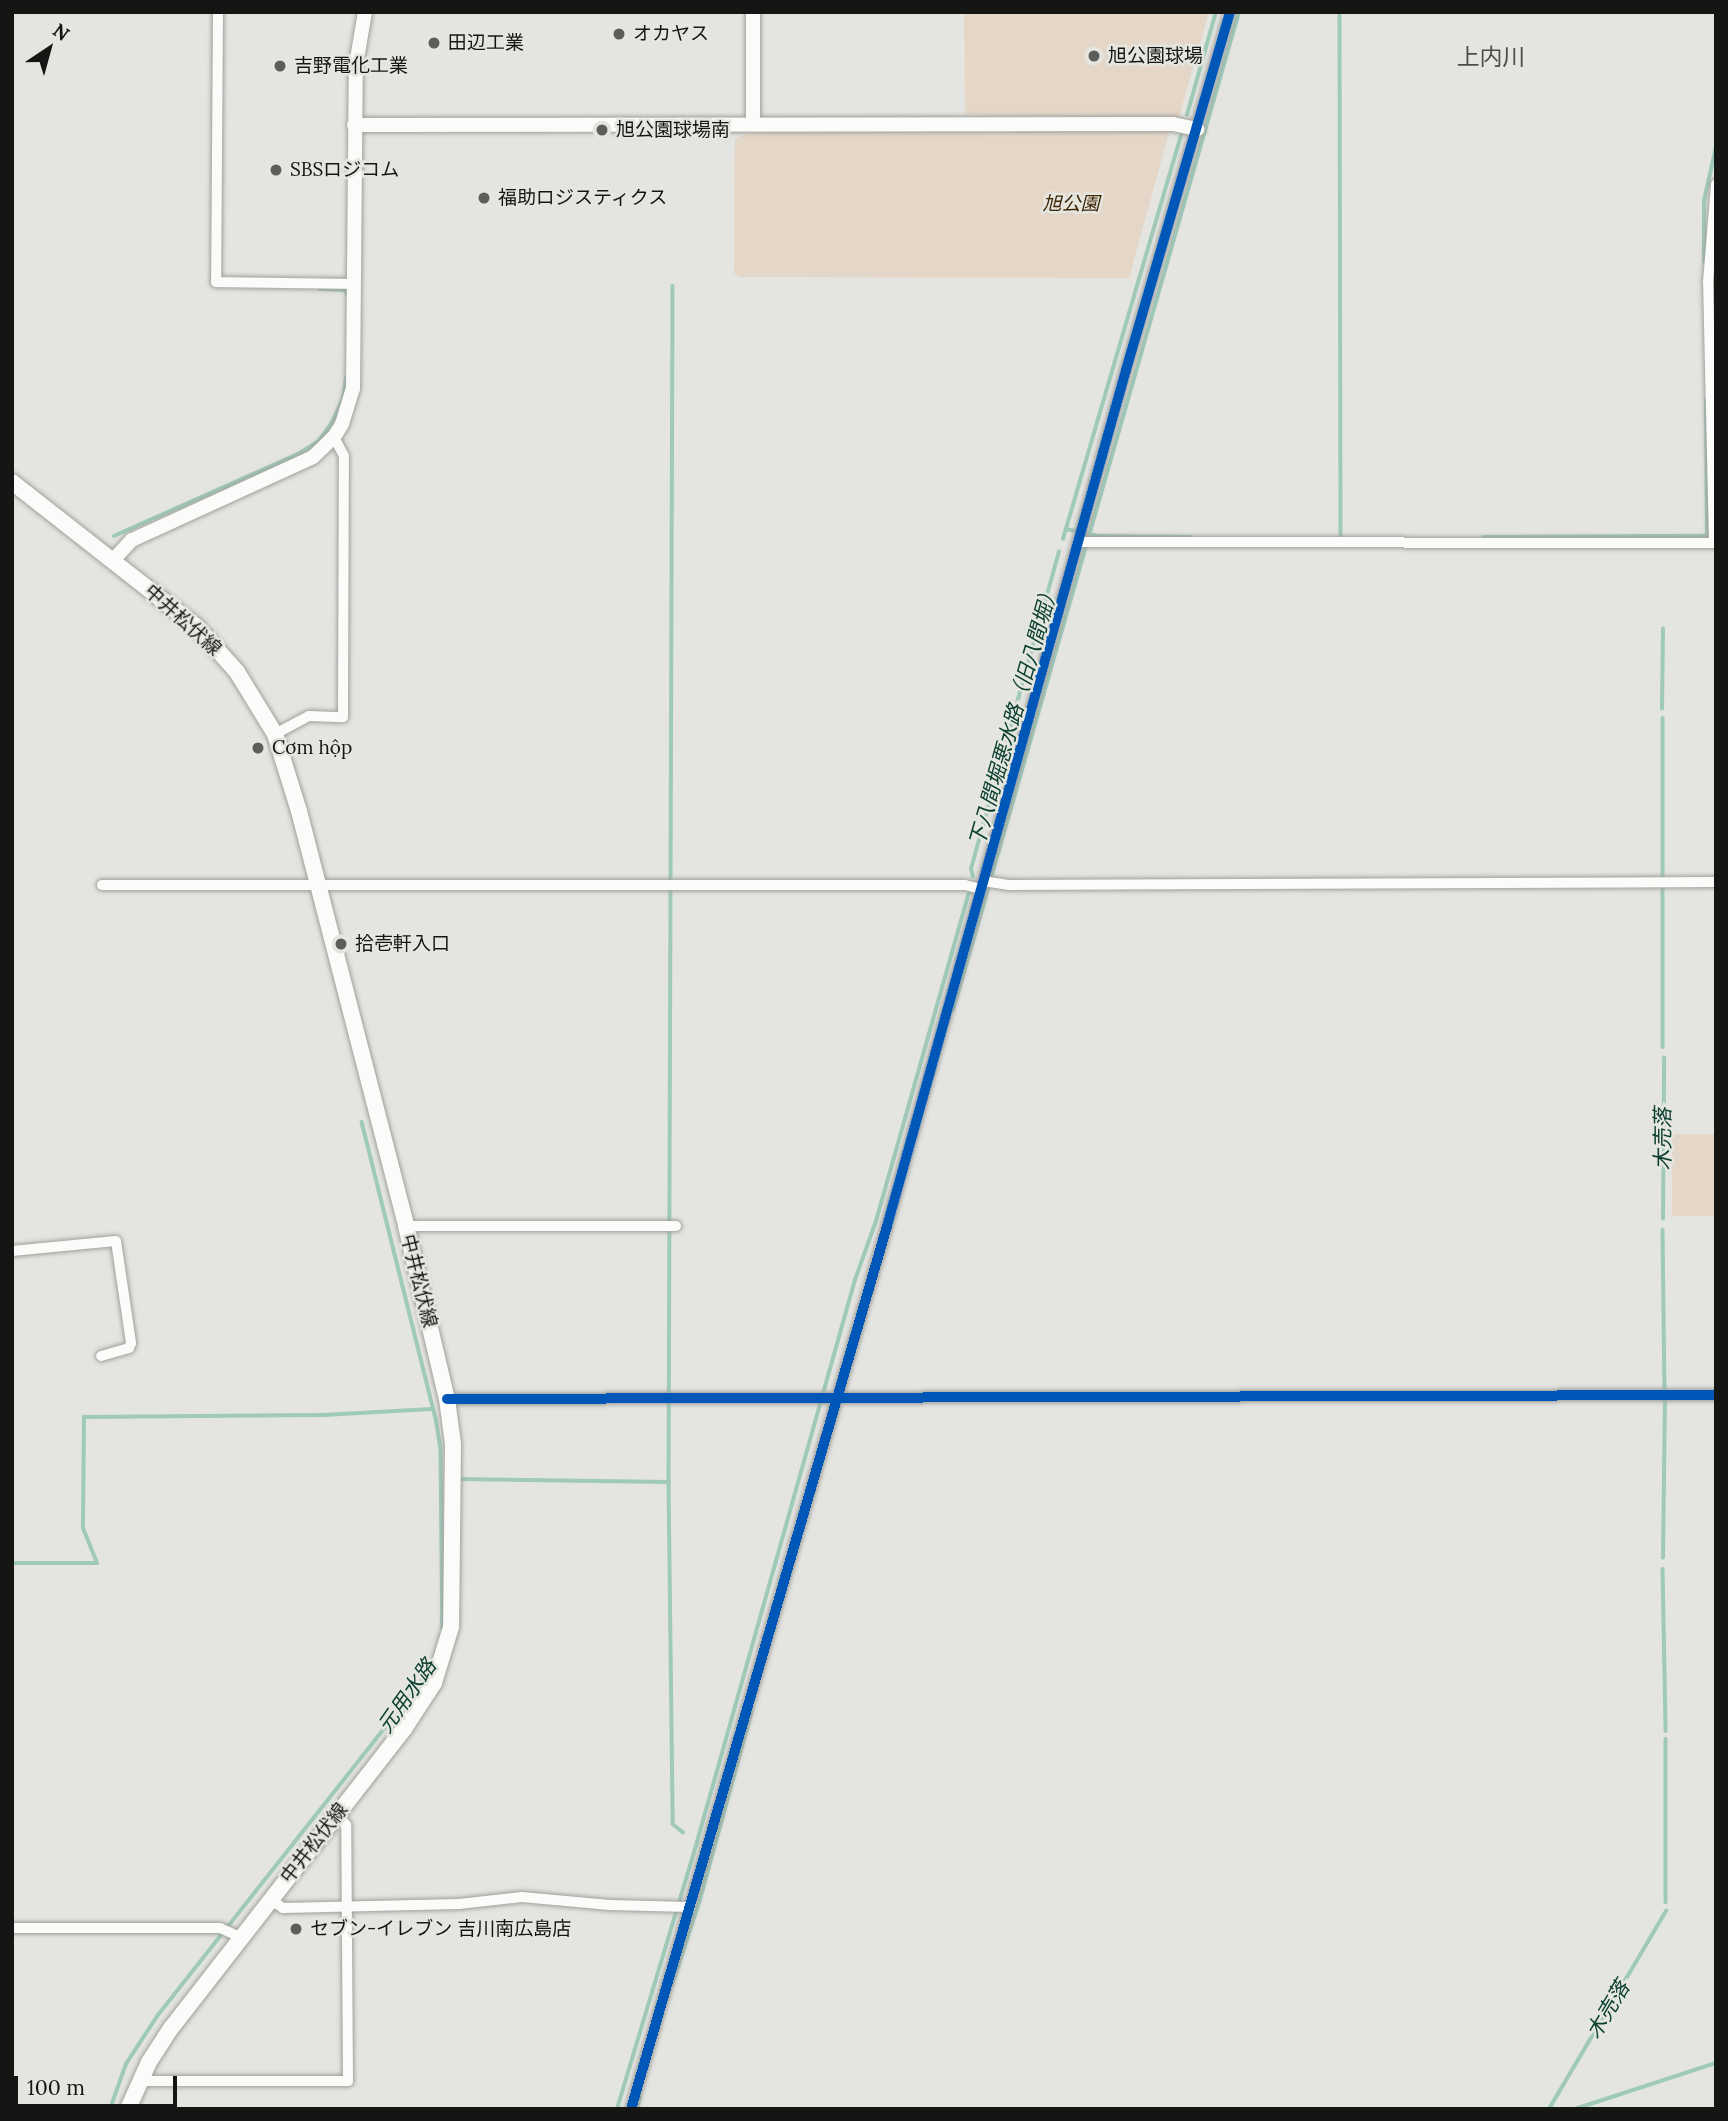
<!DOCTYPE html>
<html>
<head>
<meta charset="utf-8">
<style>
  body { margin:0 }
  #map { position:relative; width:1728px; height:2121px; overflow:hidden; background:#e4e5e1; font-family:Lora,"Noto Sans JP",serif }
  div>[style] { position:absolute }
  .green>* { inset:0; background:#e5d7c8; transform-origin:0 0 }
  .stream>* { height:3.5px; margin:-1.75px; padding:0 1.75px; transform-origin:1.75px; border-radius:1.75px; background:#9fc9b8 }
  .roads { filter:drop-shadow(0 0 2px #9fa09d) drop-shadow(0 0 2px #9fa09d) }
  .minor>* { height:10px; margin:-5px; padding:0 5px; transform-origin:5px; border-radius:5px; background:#fbfbfa }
  .tertiary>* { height:14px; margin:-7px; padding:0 7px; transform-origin:7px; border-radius:7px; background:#fbfbfa }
  .secondary>* { height:16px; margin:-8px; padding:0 8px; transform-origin:8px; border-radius:8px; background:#fbfbfa }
  .cycleway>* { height:10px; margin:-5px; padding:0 5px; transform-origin:5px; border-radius:5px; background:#0057b8 }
  .dots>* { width:19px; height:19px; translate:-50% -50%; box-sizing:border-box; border:4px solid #e5e6e0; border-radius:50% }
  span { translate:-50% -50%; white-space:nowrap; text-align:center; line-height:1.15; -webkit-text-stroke:5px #e5e6e0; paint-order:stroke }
  .poi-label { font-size:19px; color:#151513 }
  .left { translate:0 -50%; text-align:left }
  .park-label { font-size:19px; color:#3e2403; font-style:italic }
  .street-label { font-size:19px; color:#151513 }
  .water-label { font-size:21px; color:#0c4031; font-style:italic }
  .quarter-label { font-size:23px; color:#4d4e49 }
  .frame { position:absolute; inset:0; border:14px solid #151513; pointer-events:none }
  .north { position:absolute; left:14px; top:14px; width:70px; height:70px; -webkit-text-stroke:5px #e5e6e0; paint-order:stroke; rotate:36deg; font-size:19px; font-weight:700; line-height:28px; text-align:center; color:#151513 }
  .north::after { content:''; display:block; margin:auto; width:24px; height:32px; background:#151513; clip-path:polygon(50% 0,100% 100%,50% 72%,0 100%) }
  .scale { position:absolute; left:14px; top:2076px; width:163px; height:32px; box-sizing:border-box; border:4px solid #151513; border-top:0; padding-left:9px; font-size:21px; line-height:24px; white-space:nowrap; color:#151513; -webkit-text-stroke:5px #e5e6e0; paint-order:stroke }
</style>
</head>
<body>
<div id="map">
  <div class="green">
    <div style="clip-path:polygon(964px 12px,1209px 12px,1179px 117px,965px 115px)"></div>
    <div style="clip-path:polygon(1164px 128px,1169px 133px,1129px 278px,739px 277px,734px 273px,735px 139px,747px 133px)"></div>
    <div style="left:1672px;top:1134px;width:44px;height:82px"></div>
  </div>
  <div class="stream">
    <div style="left:1340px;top:12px;width:526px;rotate:89.89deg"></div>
    <div style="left:1187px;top:115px;width:107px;rotate:-74.3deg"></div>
    <div style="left:1704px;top:262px;width:61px;rotate:-90deg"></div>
    <div style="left:1704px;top:201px;width:55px;rotate:-77.5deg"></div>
    <div style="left:673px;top:286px;width:1196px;rotate:90.19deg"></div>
    <div style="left:669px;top:1482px;width:342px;rotate:89.3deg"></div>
    <div style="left:673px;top:1824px;width:13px;rotate:39deg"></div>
    <div style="left:320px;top:289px;width:27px;rotate:2deg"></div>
    <div style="left:347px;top:290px;width:4px;rotate:90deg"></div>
    <div style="left:1066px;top:529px;width:34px;rotate:12deg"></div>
    <div style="left:1099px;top:536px;width:91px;rotate:0.6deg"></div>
    <div style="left:114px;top:536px;width:204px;rotate:-24deg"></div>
    <div style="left:300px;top:453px;width:22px;rotate:-32deg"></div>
    <div style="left:319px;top:441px;width:21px;rotate:-55deg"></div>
    <div style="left:331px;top:424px;width:28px;rotate:-64deg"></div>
    <div style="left:343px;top:399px;width:21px;rotate:-82deg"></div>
    <div style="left:1484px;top:537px;width:223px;rotate:-0.3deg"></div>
    <div style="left:1707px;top:536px;width:136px;rotate:-90.4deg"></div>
    <div style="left:1063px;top:539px;width:421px;rotate:-73.7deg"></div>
    <div style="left:1662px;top:709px;width:80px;rotate:-89.3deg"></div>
    <div style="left:1663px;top:718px;width:158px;rotate:90deg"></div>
    <div style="left:973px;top:877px;width:8px;rotate:-104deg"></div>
    <div style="left:971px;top:869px;width:329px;rotate:-74.5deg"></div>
    <div style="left:991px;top:878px;width:901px;rotate:-74.02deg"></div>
    <div style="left:1663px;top:889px;width:158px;rotate:90deg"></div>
    <div style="left:953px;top:1010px;width:129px;rotate:-73.8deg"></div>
    <div style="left:362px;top:1122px;width:305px;rotate:76deg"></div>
    <div style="left:436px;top:1418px;width:32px;rotate:81deg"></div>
    <div style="left:441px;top:1450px;width:178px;rotate:89.4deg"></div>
    <div style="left:1663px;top:1219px;width:161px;rotate:-89.6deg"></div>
    <div style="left:1663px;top:1230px;width:160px;rotate:89.3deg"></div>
    <div style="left:458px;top:1479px;width:211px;rotate:0.8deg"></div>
    <div style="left:1663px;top:1558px;width:156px;rotate:-89.3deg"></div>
    <div style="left:12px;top:1563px;width:85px"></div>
    <div style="left:97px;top:1563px;width:38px;rotate:-112deg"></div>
    <div style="left:83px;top:1528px;width:111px;rotate:-89.5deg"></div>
    <div style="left:84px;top:1417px;width:240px;rotate:-0.5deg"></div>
    <div style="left:324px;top:1415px;width:107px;rotate:-3.2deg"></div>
    <div style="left:1663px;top:1569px;width:162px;rotate:88.9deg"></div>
    <div style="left:1666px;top:1739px;width:163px;rotate:90deg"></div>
    <div style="left:672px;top:1985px;width:89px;rotate:-71.8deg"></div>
    <div style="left:700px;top:1900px;width:194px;rotate:-74.7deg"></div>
    <div style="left:110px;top:2109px;width:48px;rotate:-70.4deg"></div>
    <div style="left:126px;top:2064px;width:59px;rotate:-56.9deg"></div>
    <div style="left:158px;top:2015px;width:439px;rotate:-51.7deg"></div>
    <div style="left:617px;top:2109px;width:279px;rotate:-73.3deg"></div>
    <div style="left:697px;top:1842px;width:584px;rotate:-74.3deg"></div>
    <div style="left:855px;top:1280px;width:63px;rotate:-70.4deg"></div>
    <div style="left:876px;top:1221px;width:342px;rotate:-74.2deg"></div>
    <div style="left:637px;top:2109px;width:13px;rotate:-77deg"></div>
    <div style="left:1549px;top:2109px;width:230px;rotate:-59.4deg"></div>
    <div style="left:1575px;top:2109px;width:148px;rotate:-18.1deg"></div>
  </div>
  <div class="roads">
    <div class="minor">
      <div style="left:218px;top:12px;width:270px;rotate:90.4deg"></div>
      <div style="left:216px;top:282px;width:137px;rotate:0.8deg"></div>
      <div style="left:1078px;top:542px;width:638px;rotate:0.09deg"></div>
      <div style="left:1714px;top:543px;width:261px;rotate:-91.3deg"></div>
      <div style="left:1708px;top:282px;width:98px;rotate:-85.3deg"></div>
      <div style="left:275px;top:734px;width:38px;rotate:-28deg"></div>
      <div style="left:309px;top:716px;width:34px;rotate:2deg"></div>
      <div style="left:343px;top:717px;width:261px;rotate:-89.8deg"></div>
      <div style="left:344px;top:456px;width:21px;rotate:-118deg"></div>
      <div style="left:983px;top:881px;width:25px;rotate:9deg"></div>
      <div style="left:1008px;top:885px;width:708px;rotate:-0.24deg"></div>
      <div style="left:102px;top:885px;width:863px"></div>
      <div style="left:965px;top:885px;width:16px;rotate:14deg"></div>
      <div style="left:406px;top:1226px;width:270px"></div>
      <div style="left:12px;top:1251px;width:104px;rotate:-5.5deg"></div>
      <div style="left:116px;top:1241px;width:103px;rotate:81.6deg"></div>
      <div style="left:131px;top:1343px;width:5px;rotate:112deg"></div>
      <div style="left:129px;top:1348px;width:29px;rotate:164deg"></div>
      <div style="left:447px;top:1399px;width:1269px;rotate:-0.18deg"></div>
      <div style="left:270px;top:1899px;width:16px;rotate:35deg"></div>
      <div style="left:283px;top:1908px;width:176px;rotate:-1.3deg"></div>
      <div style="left:459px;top:1904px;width:63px;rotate:-6.3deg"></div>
      <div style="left:522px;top:1897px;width:88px;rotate:5.2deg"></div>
      <div style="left:610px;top:1905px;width:80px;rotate:1.4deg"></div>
      <div style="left:12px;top:1928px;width:208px"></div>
      <div style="left:220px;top:1928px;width:22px;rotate:24deg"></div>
      <div style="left:140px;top:2081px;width:208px"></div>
      <div style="left:348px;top:2081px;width:256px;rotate:-90.4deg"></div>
      <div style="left:346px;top:1825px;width:14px;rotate:-129deg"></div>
      <div style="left:631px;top:2109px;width:919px;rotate:-73.83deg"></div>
      <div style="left:887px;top:1226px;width:889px;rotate:-74.4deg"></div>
      <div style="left:1126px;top:370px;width:373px;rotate:-73.8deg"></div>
    </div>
    <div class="tertiary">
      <div style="left:753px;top:12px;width:111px;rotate:90deg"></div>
      <div style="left:354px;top:125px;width:819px;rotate:-0.07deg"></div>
      <div style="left:1173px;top:124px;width:25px;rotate:12deg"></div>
      <div style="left:114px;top:559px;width:26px;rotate:-47deg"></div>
      <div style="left:132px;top:540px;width:199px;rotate:-24.6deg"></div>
      <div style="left:313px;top:457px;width:29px;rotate:-44deg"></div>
      <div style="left:334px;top:437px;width:15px;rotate:-58deg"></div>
      <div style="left:342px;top:424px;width:37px;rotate:-73deg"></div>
      <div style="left:353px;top:389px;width:324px;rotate:-89.5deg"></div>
      <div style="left:356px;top:65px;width:54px;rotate:-80.4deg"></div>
    </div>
    <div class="secondary">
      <div style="left:12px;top:482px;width:236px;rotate:38.1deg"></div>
      <div style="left:198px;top:628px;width:59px;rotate:48.4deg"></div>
      <div style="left:237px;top:672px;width:73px;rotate:58.5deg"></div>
      <div style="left:275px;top:734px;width:81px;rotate:72.7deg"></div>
      <div style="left:299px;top:811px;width:429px;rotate:75.5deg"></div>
      <div style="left:406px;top:1226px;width:178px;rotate:76.7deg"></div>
      <div style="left:447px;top:1399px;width:45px;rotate:82.4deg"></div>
      <div style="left:453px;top:1444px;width:183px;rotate:90.6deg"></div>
      <div style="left:451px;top:1627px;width:59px;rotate:106.9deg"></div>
      <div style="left:434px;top:1683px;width:55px;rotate:123.1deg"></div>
      <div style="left:404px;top:1729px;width:379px;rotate:127.9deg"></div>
      <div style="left:171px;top:2028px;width:40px;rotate:122.9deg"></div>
      <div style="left:149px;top:2062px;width:51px;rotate:114.1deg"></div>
    </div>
  </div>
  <div class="cycleway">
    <div style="left:447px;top:1399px;width:1269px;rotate:-0.18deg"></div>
    <div style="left:631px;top:2109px;width:919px;rotate:-73.83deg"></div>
    <div style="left:887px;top:1226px;width:889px;rotate:-74.4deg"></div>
    <div style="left:1126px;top:370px;width:373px;rotate:-73.8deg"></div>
  </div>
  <div class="dots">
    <div style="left:619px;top:34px;background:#5d5e5b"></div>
    <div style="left:434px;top:43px;background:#5d5e5b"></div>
    <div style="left:1094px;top:56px;background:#5d5e5b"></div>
    <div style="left:280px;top:66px;background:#5d5e5b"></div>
    <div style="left:602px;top:130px;background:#5d5e5b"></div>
    <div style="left:276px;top:170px;background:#5d5e5b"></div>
    <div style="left:484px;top:198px;background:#5d5e5b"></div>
    <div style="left:258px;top:748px;background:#5d5e5b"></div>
    <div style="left:341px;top:944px;background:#5d5e5b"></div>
    <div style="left:296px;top:1929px;background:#5d5e5b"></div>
  </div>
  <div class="poi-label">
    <span class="left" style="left:633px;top:34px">オカヤス</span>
    <span class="left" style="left:448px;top:43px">田辺工業</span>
    <span class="left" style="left:1108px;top:56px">旭公園球場</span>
    <span class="left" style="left:294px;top:66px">吉野電化工業</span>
    <span class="left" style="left:616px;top:130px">旭公園球場南</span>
    <span class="left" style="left:290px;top:170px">SBSロジコム</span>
    <span class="left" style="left:498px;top:198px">福助ロジスティクス</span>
    <span class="left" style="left:272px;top:748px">Cơm hộp</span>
    <span class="left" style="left:355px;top:944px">拾壱軒入口</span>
    <span class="left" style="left:310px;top:1929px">セブン-イレブン 吉川南広島店</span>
  </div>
  <div class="park-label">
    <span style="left:1071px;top:204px">旭公園</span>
  </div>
  <div class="street-label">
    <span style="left:183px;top:620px;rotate:42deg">中井松伏線</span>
    <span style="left:419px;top:1281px;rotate:76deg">中井松伏線</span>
    <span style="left:314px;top:1843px;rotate:-52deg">中井松伏線</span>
  </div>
  <div class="water-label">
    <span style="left:1014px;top:715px;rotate:-74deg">下八間堀悪水路（旧八間堀）</span>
    <span style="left:1663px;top:1139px;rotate:-90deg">木売落</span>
    <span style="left:407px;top:1696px;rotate:-55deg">元用水路</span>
    <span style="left:1608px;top:2010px;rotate:-59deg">木売落</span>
  </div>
  <div class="quarter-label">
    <span style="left:1491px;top:57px">上内川</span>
  </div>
  <div class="frame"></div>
  <div class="north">N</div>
  <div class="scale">100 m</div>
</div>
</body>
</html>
